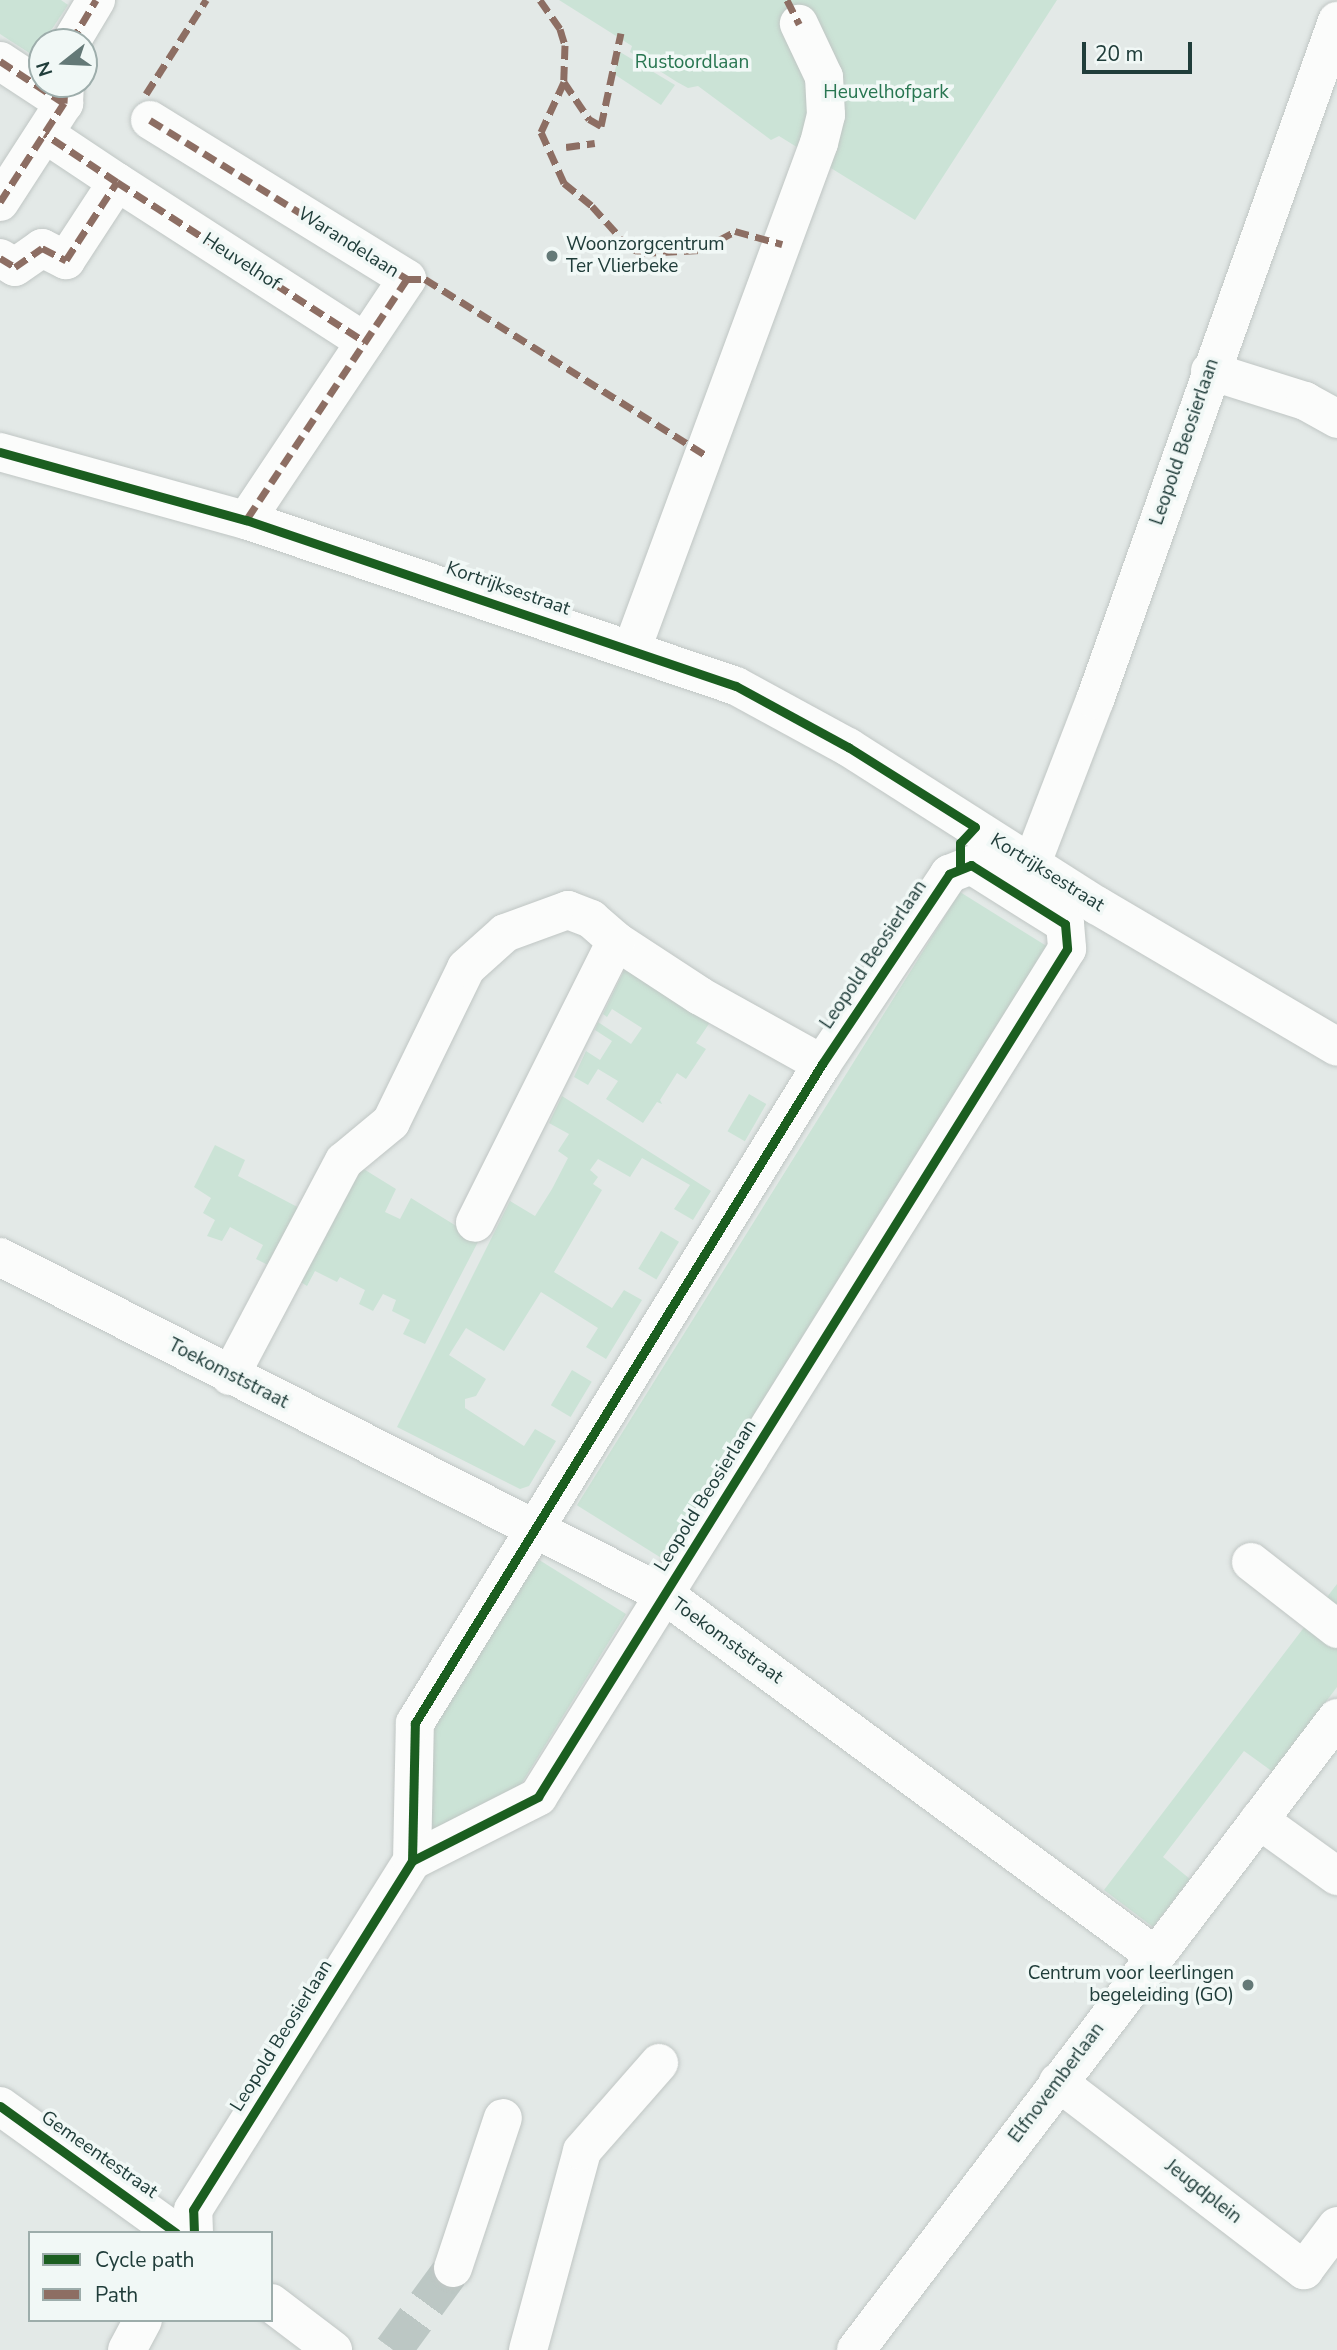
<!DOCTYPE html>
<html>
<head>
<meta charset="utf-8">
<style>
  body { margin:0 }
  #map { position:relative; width:1337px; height:2350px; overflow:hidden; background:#e3e9e7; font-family:"Nunito Sans",sans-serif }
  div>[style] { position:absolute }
  .green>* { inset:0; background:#cbe3d6; transform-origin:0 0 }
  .minor-tunnel>* { height:38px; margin-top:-19px; transform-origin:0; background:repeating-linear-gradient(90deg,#bcc7c4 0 38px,transparent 0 57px) }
  .roads { filter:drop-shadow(0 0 2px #c0c6c4) drop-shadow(0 0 2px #c0c6c4) }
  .minor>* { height:38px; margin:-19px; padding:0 19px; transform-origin:19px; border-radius:19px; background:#fbfcfb }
  .quiet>* { height:7px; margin-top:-3.5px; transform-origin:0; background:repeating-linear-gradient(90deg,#8d6e63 0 14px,transparent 0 21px) }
  .cycleway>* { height:9px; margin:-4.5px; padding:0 4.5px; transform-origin:4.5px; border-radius:4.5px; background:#1b5e20 }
  .dots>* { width:19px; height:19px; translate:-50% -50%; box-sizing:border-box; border:4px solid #f1f8f6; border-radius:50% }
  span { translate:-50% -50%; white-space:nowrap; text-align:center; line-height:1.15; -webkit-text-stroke:7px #f1f8f6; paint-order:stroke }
  .park-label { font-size:19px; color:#287651 }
  .street-label { font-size:19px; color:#203d3a }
  .poi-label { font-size:19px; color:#203d3a }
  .left { translate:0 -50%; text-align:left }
  .right { translate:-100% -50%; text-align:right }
  .legend { position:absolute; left:28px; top:2231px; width:245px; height:91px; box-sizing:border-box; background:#f1f8f6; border:2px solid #9dadab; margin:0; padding:9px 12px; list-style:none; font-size:21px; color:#203d3a }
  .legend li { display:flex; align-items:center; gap:14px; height:35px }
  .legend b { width:35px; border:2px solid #9dadab }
  .north { position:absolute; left:28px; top:28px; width:70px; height:70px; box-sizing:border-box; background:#f1f8f6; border:2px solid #9dadab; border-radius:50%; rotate:252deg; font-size:19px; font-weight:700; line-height:28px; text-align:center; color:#203d3a }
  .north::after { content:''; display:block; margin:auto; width:24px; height:32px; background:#647977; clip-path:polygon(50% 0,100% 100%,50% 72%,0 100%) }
  .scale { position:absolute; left:1082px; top:42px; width:110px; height:32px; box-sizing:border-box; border:4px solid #203d3a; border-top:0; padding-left:9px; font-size:21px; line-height:24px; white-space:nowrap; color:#203d3a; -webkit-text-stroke:5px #f1f8f6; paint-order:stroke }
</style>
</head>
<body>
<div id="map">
  <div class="green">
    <div style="clip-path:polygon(0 0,61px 0,68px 5px,34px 56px,0 34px)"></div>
    <div style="clip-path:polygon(559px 0,1057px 0,915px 220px,779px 136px,771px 140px,698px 86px,688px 88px,677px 82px,630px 52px,632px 46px)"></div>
    <div style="clip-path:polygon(620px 52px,675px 85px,661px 105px,614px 74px)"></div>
    <div style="left:960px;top:892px;width:102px;height:723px;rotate:32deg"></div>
    <div style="clip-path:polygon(631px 956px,717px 1012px,696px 1043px,706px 1049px,686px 1079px,677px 1073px,660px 1100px,662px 1104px,657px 1102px,643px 1123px,606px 1099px,618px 1081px,598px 1069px,588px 1085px,574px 1077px,586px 1051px,600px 1060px,612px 1041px,595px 1030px,598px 1022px,631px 1044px,642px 1028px,612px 1009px,607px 1017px,603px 1014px)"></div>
    <div style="left:749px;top:1094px;width:20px;height:43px;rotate:30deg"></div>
    <div style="clip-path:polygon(562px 1096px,711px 1191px,693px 1220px,674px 1209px,690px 1185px,642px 1158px,630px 1177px,598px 1159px,590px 1170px,598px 1177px,593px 1184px,602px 1190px,554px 1272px,612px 1308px,624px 1290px,642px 1300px,606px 1359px,586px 1347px,598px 1328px,541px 1292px,504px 1351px,466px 1328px,449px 1355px,486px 1379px,476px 1396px,465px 1399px,465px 1408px,524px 1446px,535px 1429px,556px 1441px,529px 1486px,520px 1489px,397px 1427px,510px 1201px,535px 1216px,552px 1189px,568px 1158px,558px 1151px,569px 1134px,549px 1123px)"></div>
    <div style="clip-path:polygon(215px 1145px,245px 1160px,238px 1176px,307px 1212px,278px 1270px,256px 1259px,263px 1245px,230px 1227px,222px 1241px,207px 1236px,215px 1220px,203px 1213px,211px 1198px,194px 1187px)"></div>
    <div style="clip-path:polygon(349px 1160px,396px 1189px,385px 1212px,400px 1219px,411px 1198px,479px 1240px,425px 1344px,403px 1334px,410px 1320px,392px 1311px,396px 1300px,383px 1294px,373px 1311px,359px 1304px,365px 1290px,340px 1277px,337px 1282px,315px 1271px,307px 1286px,291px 1276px)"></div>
    <div style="left:661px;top:1231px;width:21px;height:44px;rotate:31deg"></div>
    <div style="left:572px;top:1370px;width:23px;height:41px;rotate:31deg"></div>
    <div style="clip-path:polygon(536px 1558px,626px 1614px,520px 1786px,432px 1835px,430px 1733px)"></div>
    <div style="clip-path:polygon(1337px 1584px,1337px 1687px,1273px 1772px,1244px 1751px,1163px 1857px,1190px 1879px,1153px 1927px,1104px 1890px)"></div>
  </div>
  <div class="minor-tunnel">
    <div style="left:393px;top:2350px;width:102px;rotate:-53.8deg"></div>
  </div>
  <div class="roads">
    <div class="minor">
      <div style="left:71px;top:42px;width:49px;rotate:-59.2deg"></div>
      <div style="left:0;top:61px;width:77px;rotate:33.3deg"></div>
      <div style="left:150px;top:120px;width:302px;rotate:31.7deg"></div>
      <div style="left:407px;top:279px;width:290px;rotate:123.7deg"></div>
      <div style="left:117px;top:182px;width:295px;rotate:32.8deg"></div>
      <div style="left:0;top:202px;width:118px;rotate:-57.1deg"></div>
      <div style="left:64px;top:103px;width:19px;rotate:-87deg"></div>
      <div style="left:0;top:258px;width:17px;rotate:31deg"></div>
      <div style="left:15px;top:267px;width:33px;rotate:-35deg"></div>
      <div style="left:42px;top:248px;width:27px;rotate:27deg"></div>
      <div style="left:66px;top:260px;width:93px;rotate:-56.8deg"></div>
      <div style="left:117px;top:182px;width:87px;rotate:-146.3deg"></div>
      <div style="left:1210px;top:371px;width:100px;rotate:17.5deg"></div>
      <div style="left:1305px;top:401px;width:37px;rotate:29deg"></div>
      <div style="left:0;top:452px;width:255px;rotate:15.5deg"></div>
      <div style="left:246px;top:520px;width:517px;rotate:18.72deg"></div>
      <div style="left:736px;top:686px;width:128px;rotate:28.6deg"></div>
      <div style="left:848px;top:747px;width:296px;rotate:32.5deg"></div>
      <div style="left:1098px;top:906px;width:277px;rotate:30.5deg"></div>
      <div style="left:632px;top:649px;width:539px;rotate:-69.72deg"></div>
      <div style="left:819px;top:143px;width:29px;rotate:-76deg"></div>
      <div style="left:826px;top:115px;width:38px;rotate:-93deg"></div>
      <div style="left:824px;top:77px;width:59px;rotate:-115.3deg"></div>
      <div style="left:1032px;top:863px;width:175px;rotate:-68.9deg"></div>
      <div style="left:1095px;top:700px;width:721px;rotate:-70.38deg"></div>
      <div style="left:616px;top:941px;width:100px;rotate:33.2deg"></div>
      <div style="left:700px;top:996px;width:140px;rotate:29.1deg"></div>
      <div style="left:0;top:1257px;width:746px;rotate:26.94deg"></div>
      <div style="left:665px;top:1595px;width:606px;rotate:36.34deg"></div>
      <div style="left:230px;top:1376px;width:243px;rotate:-62.1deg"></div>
      <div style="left:344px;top:1161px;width:61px;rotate:-39.7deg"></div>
      <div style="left:391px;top:1122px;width:171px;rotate:-64deg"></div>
      <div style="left:466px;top:968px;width:52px;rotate:-41.9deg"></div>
      <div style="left:505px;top:933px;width:67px;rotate:-20.1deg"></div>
      <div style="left:568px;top:910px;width:25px;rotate:21deg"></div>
      <div style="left:591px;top:919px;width:33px;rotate:41deg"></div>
      <div style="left:616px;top:941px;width:315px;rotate:116.6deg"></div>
      <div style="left:1251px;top:1562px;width:109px;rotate:37.9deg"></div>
      <div style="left:1259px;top:1820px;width:96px;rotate:35.7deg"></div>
      <div style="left:1058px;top:2082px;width:310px;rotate:37.4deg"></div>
      <div style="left:1304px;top:2270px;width:55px;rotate:-53.1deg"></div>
      <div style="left:0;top:2106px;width:217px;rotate:35.8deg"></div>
      <div style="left:194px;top:2233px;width:23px;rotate:-92deg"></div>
      <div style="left:193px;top:2210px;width:412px;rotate:-57.9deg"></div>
      <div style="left:412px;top:1861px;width:138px;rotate:-88.8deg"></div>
      <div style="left:415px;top:1723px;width:775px;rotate:-58.3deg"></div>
      <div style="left:822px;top:1064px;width:229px;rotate:-56.2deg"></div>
      <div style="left:949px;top:874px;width:24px;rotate:-22deg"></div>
      <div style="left:971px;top:865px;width:111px;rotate:32.1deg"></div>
      <div style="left:1065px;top:924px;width:25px;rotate:85deg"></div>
      <div style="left:1067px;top:949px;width:999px;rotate:121.96deg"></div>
      <div style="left:538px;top:1797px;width:141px;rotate:153.1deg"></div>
      <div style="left:453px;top:2268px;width:158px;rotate:-71.6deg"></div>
      <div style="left:271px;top:2303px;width:78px;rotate:37.2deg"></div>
      <div style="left:127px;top:2350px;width:34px;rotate:-62deg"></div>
      <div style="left:528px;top:2350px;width:206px;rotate:-74.8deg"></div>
      <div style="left:582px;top:2151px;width:117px;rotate:-48.8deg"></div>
      <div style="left:856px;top:2350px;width:794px;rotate:-52.73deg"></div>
    </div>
  </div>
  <div class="quiet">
    <div style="left:540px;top:0;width:35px;rotate:55deg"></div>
    <div style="left:560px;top:29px;width:17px;rotate:73deg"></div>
    <div style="left:565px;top:45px;width:37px;rotate:92deg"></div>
    <div style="left:564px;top:82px;width:55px;rotate:114.7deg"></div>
    <div style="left:541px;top:132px;width:56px;rotate:65.7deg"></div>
    <div style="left:564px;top:183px;width:36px;rotate:39deg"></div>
    <div style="left:592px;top:206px;width:55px;rotate:47.9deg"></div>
    <div style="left:629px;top:247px;width:14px;rotate:25deg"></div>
    <div style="left:642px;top:253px;width:58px;rotate:-3deg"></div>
    <div style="left:700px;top:250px;width:40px;rotate:-28deg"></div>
    <div style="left:735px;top:231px;width:49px;rotate:15.5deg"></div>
    <div style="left:787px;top:0;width:27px;rotate:63deg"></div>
    <div style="left:71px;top:42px;width:49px;rotate:-59.2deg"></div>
    <div style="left:0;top:61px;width:77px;rotate:33.3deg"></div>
    <div style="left:564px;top:82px;width:45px;rotate:56deg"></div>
    <div style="left:589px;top:119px;width:14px;rotate:30deg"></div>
    <div style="left:601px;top:126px;width:95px;rotate:-77.9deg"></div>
    <div style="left:146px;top:94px;width:112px;rotate:-57.4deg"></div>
    <div style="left:150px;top:120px;width:302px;rotate:31.7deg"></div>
    <div style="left:407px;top:279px;width:290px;rotate:123.7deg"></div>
    <div style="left:566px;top:147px;width:29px;rotate:-8deg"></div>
    <div style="left:117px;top:182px;width:295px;rotate:32.8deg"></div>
    <div style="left:0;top:202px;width:118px;rotate:-57.1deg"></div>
    <div style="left:64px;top:103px;width:19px;rotate:-87deg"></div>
    <div style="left:0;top:258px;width:17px;rotate:31deg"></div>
    <div style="left:15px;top:267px;width:33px;rotate:-35deg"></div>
    <div style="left:42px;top:248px;width:27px;rotate:27deg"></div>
    <div style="left:66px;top:260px;width:93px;rotate:-56.8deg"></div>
    <div style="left:117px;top:182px;width:87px;rotate:-146.3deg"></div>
    <div style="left:407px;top:279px;width:18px"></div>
    <div style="left:425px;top:279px;width:332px;rotate:32.1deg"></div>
  </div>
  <div class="cycleway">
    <div style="left:0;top:452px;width:255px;rotate:15.5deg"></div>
    <div style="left:246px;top:520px;width:517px;rotate:18.72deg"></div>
    <div style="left:736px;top:686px;width:128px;rotate:28.6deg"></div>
    <div style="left:848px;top:747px;width:150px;rotate:32.2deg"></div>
    <div style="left:975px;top:827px;width:22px;rotate:133deg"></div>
    <div style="left:960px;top:843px;width:26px;rotate:90deg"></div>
    <div style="left:0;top:2106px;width:217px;rotate:35.8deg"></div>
    <div style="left:194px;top:2233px;width:23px;rotate:-92deg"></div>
    <div style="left:193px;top:2210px;width:412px;rotate:-57.9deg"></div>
    <div style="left:412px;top:1861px;width:138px;rotate:-88.8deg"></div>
    <div style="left:415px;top:1723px;width:775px;rotate:-58.3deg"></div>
    <div style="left:822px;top:1064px;width:229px;rotate:-56.2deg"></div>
    <div style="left:949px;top:874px;width:24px;rotate:-22deg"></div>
    <div style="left:971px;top:865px;width:111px;rotate:32.1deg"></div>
    <div style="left:1065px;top:924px;width:25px;rotate:85deg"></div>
    <div style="left:1067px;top:949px;width:999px;rotate:121.96deg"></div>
    <div style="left:538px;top:1797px;width:141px;rotate:153.1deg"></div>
  </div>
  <div class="dots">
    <div style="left:552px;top:256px;background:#647977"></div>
    <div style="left:1248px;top:1985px;background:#647977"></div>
  </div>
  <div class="park-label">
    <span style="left:692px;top:63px">Rustoordlaan</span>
    <span style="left:886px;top:93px">Heuvelhofpark</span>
  </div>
  <div class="street-label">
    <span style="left:348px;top:243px;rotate:32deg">Warandelaan</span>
    <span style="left:241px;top:262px;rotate:33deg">Heuvelhof</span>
    <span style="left:1185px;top:442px;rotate:-71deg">Leopold Beosierlaan</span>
    <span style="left:508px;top:589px;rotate:19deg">Kortrijksestraat</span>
    <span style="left:1047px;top:873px;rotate:32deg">Kortrijksestraat</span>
    <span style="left:874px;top:955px;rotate:-56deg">Leopold Beosierlaan</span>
    <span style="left:228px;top:1374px;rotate:27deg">Toekomststraat</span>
    <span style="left:706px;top:1496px;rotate:-58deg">Leopold Beosierlaan</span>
    <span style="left:727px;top:1641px;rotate:36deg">Toekomststraat</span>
    <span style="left:282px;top:2036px;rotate:-58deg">Leopold Beosierlaan</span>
    <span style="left:1057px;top:2083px;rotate:-53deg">Elfnovemberlaan</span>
    <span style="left:99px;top:2155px;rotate:35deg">Gemeentestraat</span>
    <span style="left:1203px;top:2192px;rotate:38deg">Jeugdplein</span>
  </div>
  <div class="poi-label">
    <span class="left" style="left:566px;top:256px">Woonzorgcentrum<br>Ter Vlierbeke</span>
    <span class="right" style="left:1234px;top:1985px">Centrum voor leerlingen<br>begeleiding (GO)</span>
  </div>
  <ul class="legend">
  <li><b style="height:9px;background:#1b5e20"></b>Cycle path</li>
  <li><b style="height:9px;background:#8d6e63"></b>Path</li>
  </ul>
  <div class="north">N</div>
  <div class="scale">20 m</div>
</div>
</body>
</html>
